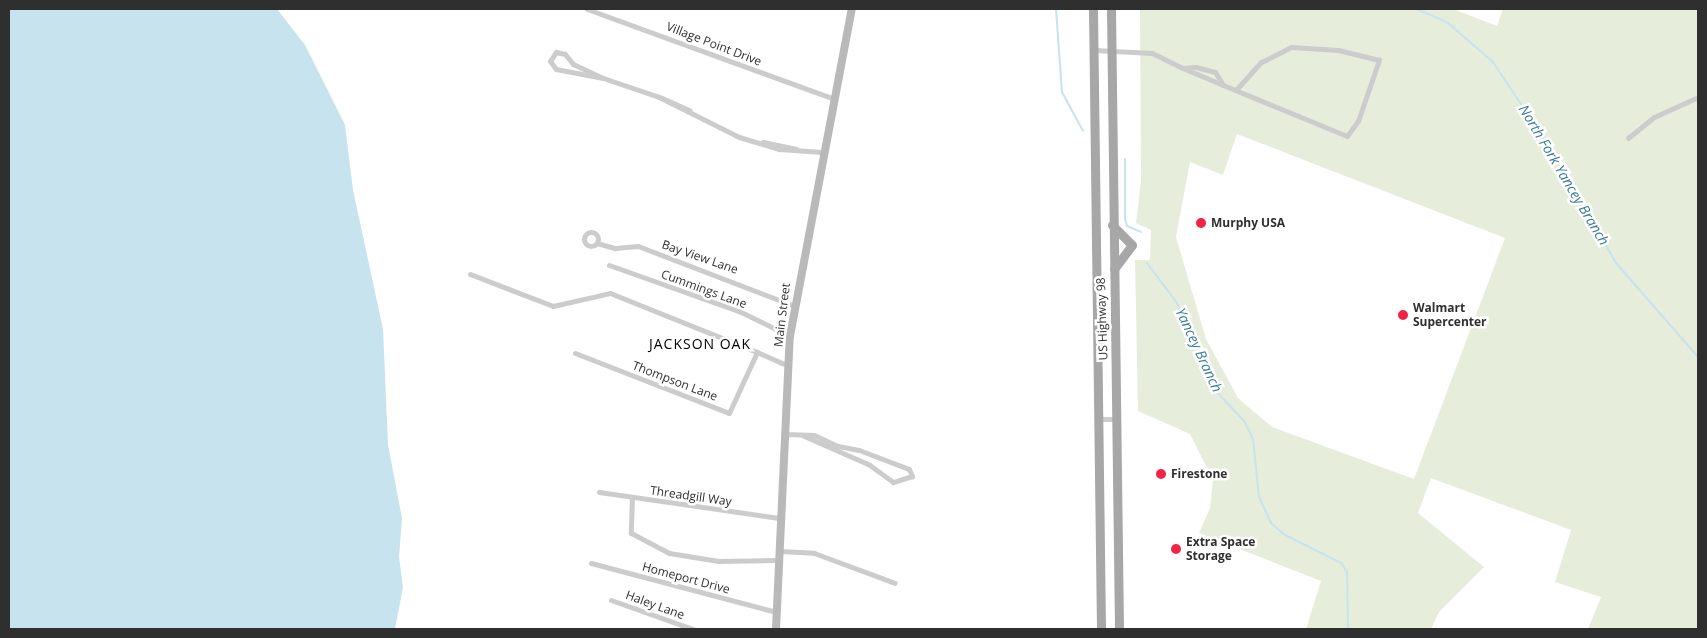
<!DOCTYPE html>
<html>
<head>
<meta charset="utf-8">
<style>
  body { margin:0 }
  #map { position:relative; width:1707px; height:638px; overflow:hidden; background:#fff; font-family:"Open Sans",sans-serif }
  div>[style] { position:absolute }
  .green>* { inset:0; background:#e7eddb }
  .water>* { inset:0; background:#c6e3ee }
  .stream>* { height:2px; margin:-1px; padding:0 1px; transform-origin:1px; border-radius:1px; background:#c6e3ee }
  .minor>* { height:5px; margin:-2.5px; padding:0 2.5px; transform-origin:2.5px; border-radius:2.5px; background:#ccc }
  .minor>.ring { margin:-2.5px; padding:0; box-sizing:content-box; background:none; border:5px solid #ccc; border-radius:50% }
  .secondary>* { height:8px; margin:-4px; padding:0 4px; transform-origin:4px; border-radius:4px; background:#b9b9b9 }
  .primary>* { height:9px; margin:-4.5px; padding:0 4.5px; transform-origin:4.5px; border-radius:4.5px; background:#a7a7a7 }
  .dots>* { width:14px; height:14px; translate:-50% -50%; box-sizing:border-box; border:2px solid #fff; border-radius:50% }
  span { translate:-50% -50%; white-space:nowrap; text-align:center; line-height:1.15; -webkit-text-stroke:5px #fff; paint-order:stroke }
  .street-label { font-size:12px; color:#2f2f2f }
  .poi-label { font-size:12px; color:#2f2f2f; font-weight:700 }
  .left { translate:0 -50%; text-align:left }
  .water-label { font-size:14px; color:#367b97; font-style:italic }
  .neighbourhood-label { font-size:14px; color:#000; letter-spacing:1px }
  .frame { position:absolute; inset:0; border:10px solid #2f2f2f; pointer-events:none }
</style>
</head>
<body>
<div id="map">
  <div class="green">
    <div style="clip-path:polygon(evenodd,1140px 9px,1453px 9px,1497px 26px,1503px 9px,1698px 9px,1698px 629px,1588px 629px,1601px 597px,1555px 582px,1571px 530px,1431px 478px,1418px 513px,1484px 567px,1439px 612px,1431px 629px,1306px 629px,1321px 581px,1199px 533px,1210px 508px,1213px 480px,1190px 434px,1138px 411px,1135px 260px,1150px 260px,1151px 230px,1136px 223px,1141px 181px,1140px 9px,1237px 134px,1505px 238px,1414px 479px,1272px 427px,1238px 398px,1206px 339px,1176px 237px,1190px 162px,1223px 175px,1237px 134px)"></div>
  </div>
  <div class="water">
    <div style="clip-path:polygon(9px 9px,277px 9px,305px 45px,345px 125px,353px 190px,383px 329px,388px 445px,402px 518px,399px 557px,403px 587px,395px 629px,9px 629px)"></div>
  </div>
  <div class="stream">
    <div style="left:1056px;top:9px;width:83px;rotate:85.9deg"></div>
    <div style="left:1062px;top:92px;width:44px;rotate:61.7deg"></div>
    <div style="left:1417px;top:9px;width:34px;rotate:24deg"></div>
    <div style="left:1448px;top:23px;width:60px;rotate:40.9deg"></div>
    <div style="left:1493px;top:62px;width:105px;rotate:56.3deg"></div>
    <div style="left:1551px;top:149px;width:131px;rotate:60.3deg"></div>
    <div style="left:1616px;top:263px;width:125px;rotate:48.9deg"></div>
    <div style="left:1125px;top:159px;width:59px;rotate:90deg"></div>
    <div style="left:1125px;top:218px;width:8px;rotate:76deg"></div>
    <div style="left:1127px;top:226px;width:15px;rotate:23deg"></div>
    <div style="left:1147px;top:263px;width:50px;rotate:53.1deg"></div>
    <div style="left:1177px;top:303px;width:95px;rotate:66.4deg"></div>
    <div style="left:1215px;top:390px;width:42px;rotate:46.9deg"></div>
    <div style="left:1244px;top:421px;width:20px;rotate:63deg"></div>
    <div style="left:1253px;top:439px;width:58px;rotate:84.1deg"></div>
    <div style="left:1259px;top:497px;width:29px;rotate:65deg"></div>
    <div style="left:1271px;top:523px;width:18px;rotate:41deg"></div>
    <div style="left:1285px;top:535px;width:63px;rotate:26.6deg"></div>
    <div style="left:1341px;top:563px;width:11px;rotate:56deg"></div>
    <div style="left:1347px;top:572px;width:57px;rotate:89deg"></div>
  </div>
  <div class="minor">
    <div style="left:587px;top:9px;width:263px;rotate:20deg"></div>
    <div style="left:1094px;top:50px;width:58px;rotate:3deg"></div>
    <div style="left:1152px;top:53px;width:34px;rotate:26deg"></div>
    <div style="left:556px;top:52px;width:9px;rotate:13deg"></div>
    <div style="left:565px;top:54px;width:13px;rotate:51deg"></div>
    <div style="left:573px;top:64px;width:33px;rotate:25deg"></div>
    <div style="left:603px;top:78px;width:48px;rotate:-169.2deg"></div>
    <div style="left:556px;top:69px;width:10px;rotate:-127deg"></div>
    <div style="left:550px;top:61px;width:11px;rotate:-56deg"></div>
    <div style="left:1196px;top:67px;width:20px;rotate:15deg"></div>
    <div style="left:1215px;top:72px;width:15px;rotate:58deg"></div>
    <div style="left:1223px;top:85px;width:43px;rotate:-157deg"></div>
    <div style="left:1183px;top:68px;width:13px;rotate:-4deg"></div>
    <div style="left:603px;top:78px;width:59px;rotate:18.7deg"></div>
    <div style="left:659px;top:97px;width:89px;rotate:26.6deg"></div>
    <div style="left:739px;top:137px;width:42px;rotate:16.7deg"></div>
    <div style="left:779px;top:149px;width:43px;rotate:4deg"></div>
    <div style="left:1223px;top:85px;width:134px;rotate:22.4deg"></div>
    <div style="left:1347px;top:136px;width:19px;rotate:-54deg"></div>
    <div style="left:1358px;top:121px;width:65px;rotate:-71deg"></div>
    <div style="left:1379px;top:60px;width:42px;rotate:-166.3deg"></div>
    <div style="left:1338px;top:50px;width:47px;rotate:-176.3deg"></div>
    <div style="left:1291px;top:47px;width:34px;rotate:153deg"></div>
    <div style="left:1261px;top:62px;width:38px;rotate:132deg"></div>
    <div style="left:662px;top:98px;width:30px;rotate:24deg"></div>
    <div style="left:1628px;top:138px;width:33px;rotate:-39deg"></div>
    <div style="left:1654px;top:117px;width:48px;rotate:-24.4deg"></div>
    <div style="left:763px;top:142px;width:34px;rotate:12deg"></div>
    <div class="ring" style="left:584px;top:232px;width:9px;height:9px"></div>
    <div style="left:597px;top:243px;width:19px;rotate:16deg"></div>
    <div style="left:615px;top:248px;width:23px;rotate:-5deg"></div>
    <div style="left:638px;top:246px;width:167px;rotate:21deg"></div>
    <div style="left:609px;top:265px;width:140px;rotate:19.6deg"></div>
    <div style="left:741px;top:312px;width:55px;rotate:26.1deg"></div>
    <div style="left:470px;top:274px;width:89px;rotate:21.1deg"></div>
    <div style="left:553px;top:306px;width:58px;rotate:-12.8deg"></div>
    <div style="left:610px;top:293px;width:158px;rotate:21.9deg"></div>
    <div style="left:575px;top:353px;width:165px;rotate:21.3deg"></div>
    <div style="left:729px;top:413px;width:67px;rotate:-65.3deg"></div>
    <div style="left:757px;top:352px;width:34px;rotate:24deg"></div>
    <div style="left:1099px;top:419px;width:18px"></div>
    <div style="left:786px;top:434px;width:28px;rotate:2deg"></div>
    <div style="left:814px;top:435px;width:26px;rotate:25deg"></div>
    <div style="left:838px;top:446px;width:21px;rotate:11deg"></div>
    <div style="left:859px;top:450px;width:53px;rotate:20.8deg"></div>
    <div style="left:909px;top:469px;width:8px;rotate:67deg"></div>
    <div style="left:912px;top:476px;width:20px;rotate:162deg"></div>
    <div style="left:893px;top:482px;width:29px;rotate:-144deg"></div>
    <div style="left:870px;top:465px;width:72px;rotate:-156.3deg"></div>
    <div style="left:599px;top:492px;width:182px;rotate:8.2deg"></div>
    <div style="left:632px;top:497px;width:36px;rotate:92deg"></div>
    <div style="left:631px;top:533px;width:43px;rotate:27.8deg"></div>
    <div style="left:669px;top:553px;width:50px;rotate:9.3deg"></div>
    <div style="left:718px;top:561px;width:60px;rotate:-1deg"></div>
    <div style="left:779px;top:551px;width:35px;rotate:3deg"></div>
    <div style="left:814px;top:553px;width:86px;rotate:20.3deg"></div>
    <div style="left:591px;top:563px;width:191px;rotate:14.8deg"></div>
    <div style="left:611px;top:600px;width:87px;rotate:19.5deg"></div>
  </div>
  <div class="secondary">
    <div style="left:776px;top:629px;width:293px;rotate:-87.3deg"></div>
    <div style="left:790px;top:336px;width:333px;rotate:-79.3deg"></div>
  </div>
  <div class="primary">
    <div style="left:1093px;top:9px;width:620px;rotate:89.26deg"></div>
    <div style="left:1111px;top:9px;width:620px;rotate:89.26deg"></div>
    <div style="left:1112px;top:225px;width:28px;rotate:45deg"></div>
    <div style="left:1132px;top:245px;width:30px;rotate:127deg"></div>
  </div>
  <div class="dots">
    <div style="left:1201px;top:223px;background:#f32347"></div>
    <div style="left:1403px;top:315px;background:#f32347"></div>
    <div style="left:1161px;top:474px;background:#f32347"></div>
    <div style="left:1176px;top:549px;background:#f32347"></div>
  </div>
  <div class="street-label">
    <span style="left:714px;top:44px;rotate:21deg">Village Point Drive</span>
    <span style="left:700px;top:257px;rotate:19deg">Bay View Lane</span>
    <span style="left:704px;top:289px;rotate:20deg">Cummings Lane</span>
    <span style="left:782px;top:315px;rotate:-83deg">Main Street</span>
    <span style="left:1102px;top:319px;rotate:-92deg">US Highway 98</span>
    <span style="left:675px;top:381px;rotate:21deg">Thompson Lane</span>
    <span style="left:691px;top:496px;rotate:8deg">Threadgill Way</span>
    <span style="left:686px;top:578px;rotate:15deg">Homeport Drive</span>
    <span style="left:655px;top:605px;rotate:20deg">Haley Lane</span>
  </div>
  <div class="poi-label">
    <span class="left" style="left:1211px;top:223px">Murphy USA</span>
    <span class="left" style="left:1413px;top:315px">Walmart<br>Supercenter</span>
    <span class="left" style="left:1171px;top:474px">Firestone</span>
    <span class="left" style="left:1186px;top:549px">Extra Space<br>Storage</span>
  </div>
  <div class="water-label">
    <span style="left:1564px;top:175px;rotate:59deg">North Fork Yancey Branch</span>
    <span style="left:1199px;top:350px;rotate:65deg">Yancey Branch</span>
  </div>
  <div class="neighbourhood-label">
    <span style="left:700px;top:344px">JACKSON OAK</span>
  </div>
  <div class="frame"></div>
</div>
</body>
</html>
